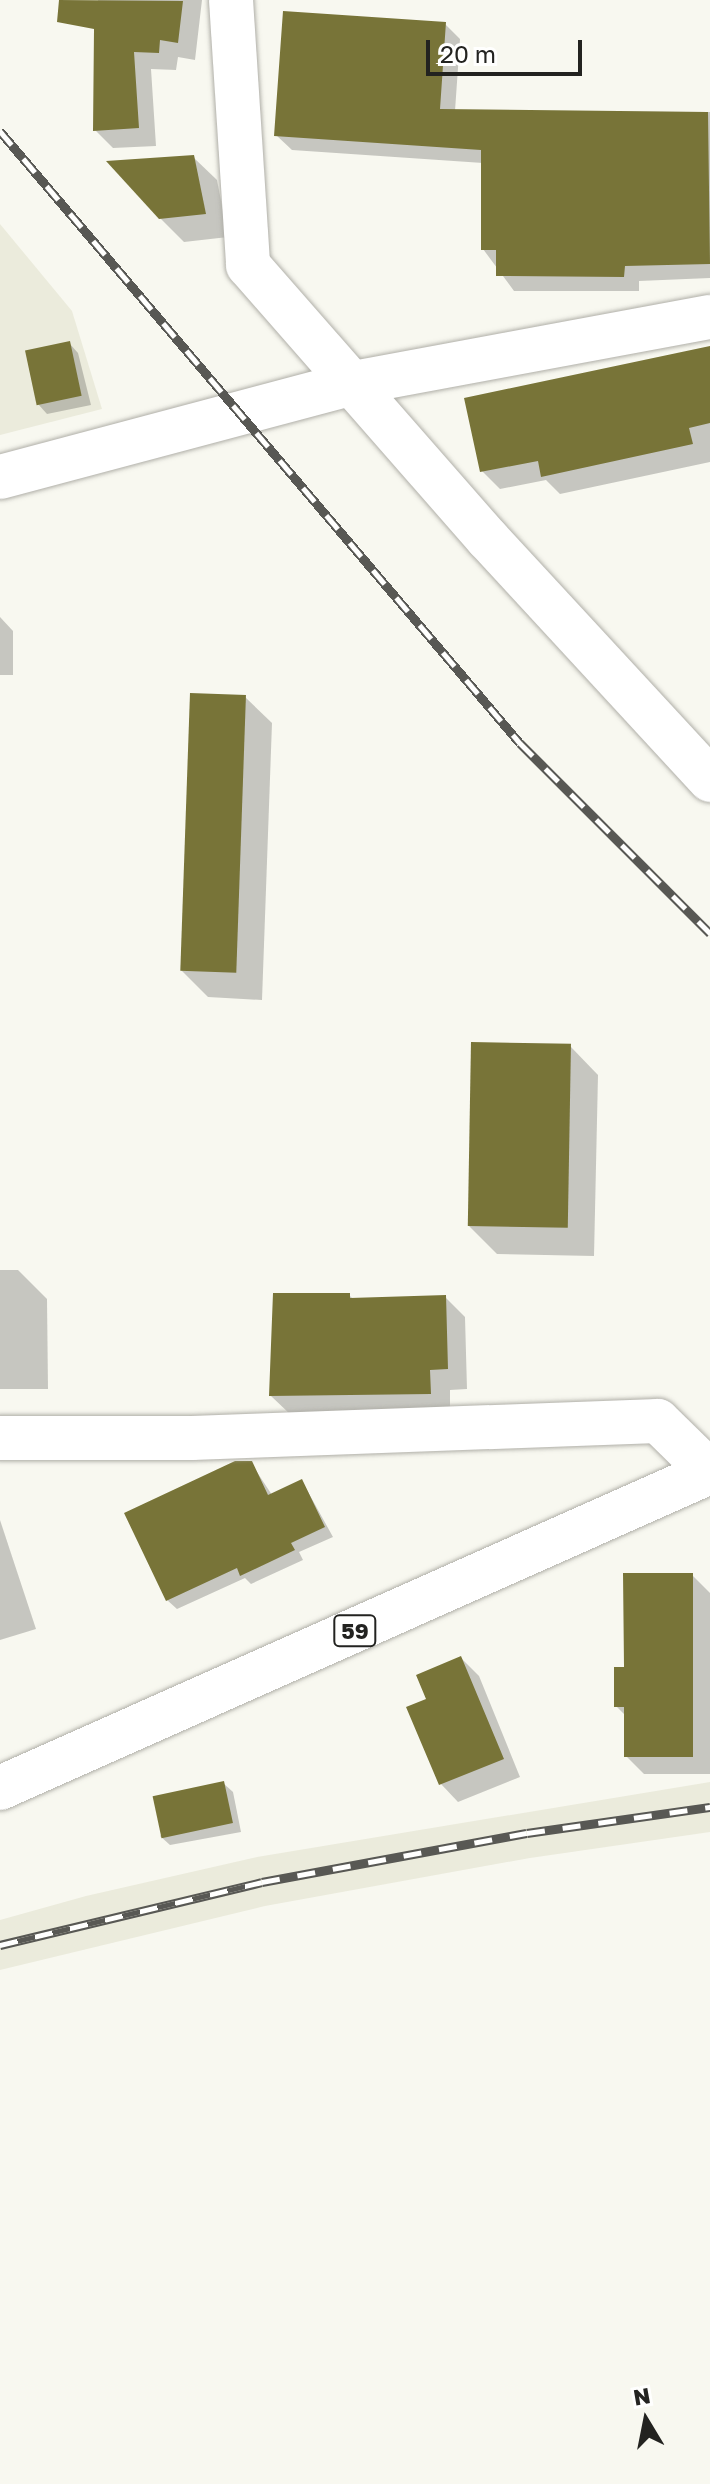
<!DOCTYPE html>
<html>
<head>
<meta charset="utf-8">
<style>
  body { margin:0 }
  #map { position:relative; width:710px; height:2484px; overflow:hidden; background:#f8f8f0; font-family:"Golos Text",sans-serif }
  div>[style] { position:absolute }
  .built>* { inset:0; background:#ebebdc }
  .shadow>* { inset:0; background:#0003 }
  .building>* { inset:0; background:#787438; transform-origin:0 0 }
  .roads { filter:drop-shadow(0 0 2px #b0afa8) drop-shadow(0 0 2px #b0afa8) }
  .minor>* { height:44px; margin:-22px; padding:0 22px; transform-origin:22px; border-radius:22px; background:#fff }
  .primary>* { height:44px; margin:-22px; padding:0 22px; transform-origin:22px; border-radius:22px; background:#fff }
  .rail>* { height:9px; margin-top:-4.5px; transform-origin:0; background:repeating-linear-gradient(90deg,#fffffe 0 18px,#585854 0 36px); box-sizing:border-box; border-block:2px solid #585854 }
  span { translate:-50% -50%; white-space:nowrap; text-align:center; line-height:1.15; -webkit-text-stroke:8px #fffffe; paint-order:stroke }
  .shield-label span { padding:2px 6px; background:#fffffe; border:2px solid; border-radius:6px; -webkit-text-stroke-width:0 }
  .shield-label { font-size:22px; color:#232320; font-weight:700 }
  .north { position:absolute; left:606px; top:2380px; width:80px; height:80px; -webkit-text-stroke:6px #fffffe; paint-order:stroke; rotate:350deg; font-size:22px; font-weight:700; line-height:32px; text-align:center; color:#232320 }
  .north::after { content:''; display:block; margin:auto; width:28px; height:36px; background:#232320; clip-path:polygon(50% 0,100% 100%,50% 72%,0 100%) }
  .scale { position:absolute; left:426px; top:40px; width:156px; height:36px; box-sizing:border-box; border:4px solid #232320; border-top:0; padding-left:10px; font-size:24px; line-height:28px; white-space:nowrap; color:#232320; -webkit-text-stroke:6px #fffffe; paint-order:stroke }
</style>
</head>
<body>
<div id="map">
  <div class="built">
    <div style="clip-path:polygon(0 224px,72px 311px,102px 409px,0 435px)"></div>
    <div style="clip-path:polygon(710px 1782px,710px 1832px,530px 1858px,265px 1906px,0 1970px,0 1920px,86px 1896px,257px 1857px)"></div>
  </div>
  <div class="shadow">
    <div style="clip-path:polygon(98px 0,202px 0,195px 60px,178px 57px,176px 70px,151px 69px,156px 146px,113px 148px,95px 130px)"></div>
    <div style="clip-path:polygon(445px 24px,460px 39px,455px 111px,710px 112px,710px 278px,639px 281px,639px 291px,514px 291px,483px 249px,483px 163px,292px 150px,276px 135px)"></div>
    <div style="clip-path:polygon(193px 157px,217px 180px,228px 237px,184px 242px,160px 218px)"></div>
    <div style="clip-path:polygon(69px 343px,78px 353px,91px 405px,47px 414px,38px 404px)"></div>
    <div style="clip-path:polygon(710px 348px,710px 462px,560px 494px,546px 480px,500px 489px,482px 471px)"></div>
    <div style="clip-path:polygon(0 617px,13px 631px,13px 675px,0 675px)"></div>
    <div style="clip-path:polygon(245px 697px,272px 723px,262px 1000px,208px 997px,181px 970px)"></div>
    <div style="clip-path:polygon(570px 1046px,598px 1075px,594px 1256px,497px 1254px,469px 1226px)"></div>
    <div style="clip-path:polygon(0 1270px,18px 1270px,47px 1299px,48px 1389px,0 1389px)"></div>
    <div style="clip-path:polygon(349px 1295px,354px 1300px,445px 1297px,465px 1317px,467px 1389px,450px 1390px,450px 1414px,292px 1416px,271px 1396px)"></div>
    <div style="clip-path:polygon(251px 1463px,272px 1495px,302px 1481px,333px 1537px,299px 1552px,303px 1560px,251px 1584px,245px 1578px,177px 1609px,167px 1600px)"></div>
    <div style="clip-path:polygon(0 1520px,36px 1629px,0 1640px)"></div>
    <div style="clip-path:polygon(692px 1575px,710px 1593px,710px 1774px,644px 1774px,626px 1756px,626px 1716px,616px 1706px,626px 1669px)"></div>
    <div style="clip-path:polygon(461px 1658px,479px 1676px,520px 1777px,458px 1802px,441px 1784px,429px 1700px)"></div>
    <div style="clip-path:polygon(223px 1783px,233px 1792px,241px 1832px,170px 1845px,160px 1836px)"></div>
  </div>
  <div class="building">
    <div style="clip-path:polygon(59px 0,183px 1px,178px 43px,160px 40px,159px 53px,134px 52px,139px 128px,93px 131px,94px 29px,57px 22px)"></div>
    <div style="clip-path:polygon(283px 11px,446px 22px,440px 109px,708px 112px,710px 264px,625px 266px,624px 277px,496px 276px,496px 250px,481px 250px,481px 150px,274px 136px)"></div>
    <div style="clip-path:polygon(194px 155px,206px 214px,159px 219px,106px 161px)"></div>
    <div style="left:70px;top:341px;width:56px;height:46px;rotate:78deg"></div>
    <div style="clip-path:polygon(710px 346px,710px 423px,689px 428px,693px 444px,541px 477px,538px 461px,480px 472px,464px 398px)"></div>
    <div style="left:190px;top:693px;width:56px;height:278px;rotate:2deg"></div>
    <div style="left:471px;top:1042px;width:100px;height:184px;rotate:1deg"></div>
    <div style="clip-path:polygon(273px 1293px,350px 1293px,350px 1298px,446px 1295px,448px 1369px,430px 1370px,431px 1394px,269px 1396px)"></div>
    <div style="clip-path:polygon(235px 1461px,252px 1461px,268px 1495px,302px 1479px,325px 1527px,291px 1543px,295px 1550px,240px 1576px,237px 1568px,166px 1601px,124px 1513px)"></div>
    <div style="clip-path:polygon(623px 1573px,693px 1573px,693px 1757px,624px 1757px,624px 1707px,614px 1707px,614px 1667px,624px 1667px)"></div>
    <div style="clip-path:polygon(461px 1656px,504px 1759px,439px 1785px,406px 1707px,426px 1699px,416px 1675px)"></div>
    <div style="left:224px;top:1781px;width:43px;height:73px;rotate:78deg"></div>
  </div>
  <div class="roads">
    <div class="minor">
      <div style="left:231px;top:0;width:266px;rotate:86.3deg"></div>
      <div style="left:248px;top:265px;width:364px;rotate:48.8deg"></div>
      <div style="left:488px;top:539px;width:328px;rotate:47.3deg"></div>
      <div style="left:0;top:477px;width:365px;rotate:-14.9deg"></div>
      <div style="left:353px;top:383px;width:363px;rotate:-10.5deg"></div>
      <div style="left:0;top:1438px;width:192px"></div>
      <div style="left:192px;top:1438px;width:466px;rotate:-2.1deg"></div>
      <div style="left:658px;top:1421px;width:73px;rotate:44.4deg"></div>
    </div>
    <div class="primary">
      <div style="left:0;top:1788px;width:777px;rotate:-23.99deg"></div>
    </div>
  </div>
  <div class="rail">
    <div style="left:0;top:131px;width:803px;rotate:49.65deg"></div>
    <div style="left:520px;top:743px;width:269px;rotate:45deg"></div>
    <div style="left:0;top:1945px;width:269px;rotate:-13.5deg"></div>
    <div style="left:262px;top:1882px;width:269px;rotate:-10.5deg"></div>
    <div style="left:527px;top:1833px;width:185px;rotate:-8.1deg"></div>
  </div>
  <div class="shield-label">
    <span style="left:355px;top:1631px">59</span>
  </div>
  <div class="north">N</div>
  <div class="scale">20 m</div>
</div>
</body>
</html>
